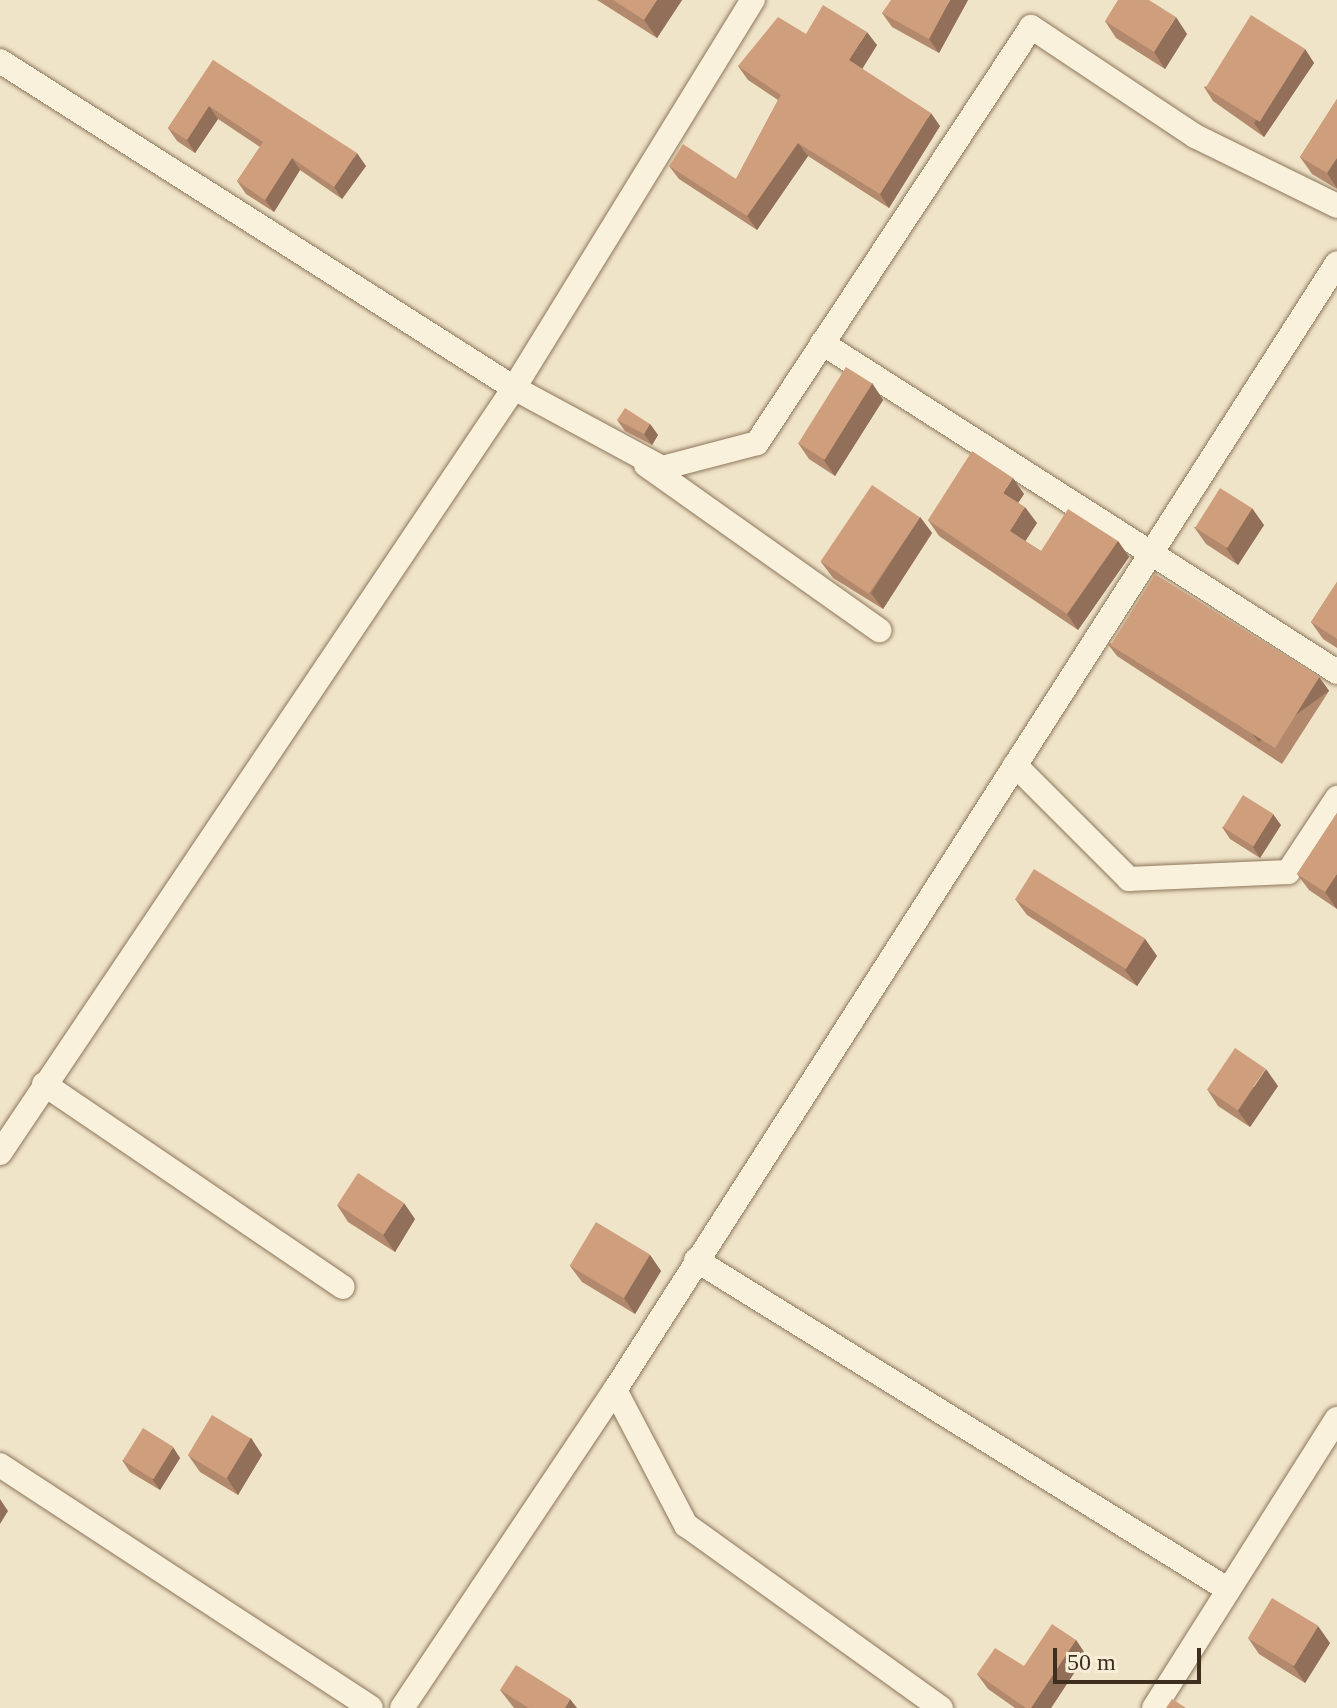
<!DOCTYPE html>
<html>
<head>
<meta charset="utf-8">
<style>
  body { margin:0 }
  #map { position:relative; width:1337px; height:1708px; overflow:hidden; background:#f0e4c8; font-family:Georgia,serif }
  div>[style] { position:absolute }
  .roads { filter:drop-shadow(0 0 2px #8d765c) drop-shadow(0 0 2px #8d765c) }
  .minor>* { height:24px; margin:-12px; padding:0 12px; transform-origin:12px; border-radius:12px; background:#faf1dc }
  .wall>* { inset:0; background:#b2896c }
  .shaded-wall>* { inset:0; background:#916f58; transform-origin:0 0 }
  .building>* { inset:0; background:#cf9f7d; transform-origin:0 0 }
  span { translate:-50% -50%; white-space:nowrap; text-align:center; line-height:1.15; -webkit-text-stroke:6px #f7eed8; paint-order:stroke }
  .scale { position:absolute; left:1053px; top:1648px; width:148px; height:36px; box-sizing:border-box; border:4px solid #3d2e20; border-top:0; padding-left:10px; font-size:24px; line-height:28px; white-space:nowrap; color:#3d2e20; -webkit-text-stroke:6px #f7eed8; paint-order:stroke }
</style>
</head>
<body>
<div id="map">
  <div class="roads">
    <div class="minor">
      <div style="left:0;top:61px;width:609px;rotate:32.46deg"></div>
      <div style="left:514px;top:388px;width:168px;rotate:28.4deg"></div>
      <div style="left:662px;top:468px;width:98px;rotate:-14.7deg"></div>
      <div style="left:757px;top:443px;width:498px;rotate:-56.6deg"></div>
      <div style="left:1031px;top:27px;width:197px;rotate:33.6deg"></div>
      <div style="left:1195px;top:136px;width:158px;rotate:26.2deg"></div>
      <div style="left:822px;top:343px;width:611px;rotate:32.57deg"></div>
      <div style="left:646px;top:465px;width:286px;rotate:35.3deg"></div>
      <div style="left:1015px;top:765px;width:161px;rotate:45deg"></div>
      <div style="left:1129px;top:879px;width:159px;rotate:-2.5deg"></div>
      <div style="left:1288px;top:872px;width:89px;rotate:-56.5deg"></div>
      <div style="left:44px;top:1084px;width:361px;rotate:34.2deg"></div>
      <div style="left:0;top:1153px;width:922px;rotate:-56.1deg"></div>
      <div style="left:514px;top:388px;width:456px;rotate:-58.4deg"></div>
      <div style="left:696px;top:1260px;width:625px;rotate:31.78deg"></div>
      <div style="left:615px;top:1390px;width:153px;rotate:62.3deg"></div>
      <div style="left:686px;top:1525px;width:314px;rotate:35.7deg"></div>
      <div style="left:0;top:1465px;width:443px;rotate:33.2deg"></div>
      <div style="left:402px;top:1708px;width:383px;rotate:-56.2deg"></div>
      <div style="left:615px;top:1390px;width:1338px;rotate:-57.35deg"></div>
      <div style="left:1154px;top:1708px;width:342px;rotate:-57.7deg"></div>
    </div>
  </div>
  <div class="wall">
    <div style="clip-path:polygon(597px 0,682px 0,657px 38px)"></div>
    <div style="clip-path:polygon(968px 0,939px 53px,892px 27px,882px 13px)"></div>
    <div style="clip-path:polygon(1105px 21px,1187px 34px,1165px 69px,1116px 38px)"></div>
    <div style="clip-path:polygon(806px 34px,877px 45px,862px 69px,940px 126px,889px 208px,808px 156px,757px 230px,679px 179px,669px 166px,736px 179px,778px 100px,748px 80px,738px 66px)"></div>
    <div style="clip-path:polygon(1305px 49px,1314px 63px,1264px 137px,1213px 101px,1204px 87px)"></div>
    <div style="clip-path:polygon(213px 60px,366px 166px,342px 199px,300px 170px,274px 212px,246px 194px,237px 181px,260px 147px,218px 119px,195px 153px,177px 141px,168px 128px)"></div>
    <div style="clip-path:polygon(1337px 99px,1337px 189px,1312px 174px,1300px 157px)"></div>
    <div style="clip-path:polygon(872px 383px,883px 400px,835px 476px,809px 459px,798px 443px)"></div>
    <div style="clip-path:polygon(617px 420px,650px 424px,658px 435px,652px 445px,625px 431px)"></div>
    <div style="clip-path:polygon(1024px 494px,1018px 503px,1037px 523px,1025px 541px,1041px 551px,1118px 541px,1129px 557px,1078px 630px,939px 536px,928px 520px)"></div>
    <div style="clip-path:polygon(920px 517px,932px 533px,883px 609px,833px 578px,821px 562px)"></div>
    <div style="clip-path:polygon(1264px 525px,1238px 565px,1206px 544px,1194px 527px)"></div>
    <div style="clip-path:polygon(1337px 582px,1337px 648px,1323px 639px,1311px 622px)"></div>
    <div style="clip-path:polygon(1107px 643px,1319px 677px,1329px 691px,1282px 764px,1117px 656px)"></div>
    <div style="clip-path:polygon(1337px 813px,1337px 909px,1309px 890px,1297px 874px)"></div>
    <div style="clip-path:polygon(1281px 825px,1260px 858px,1230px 839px,1222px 827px)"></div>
    <div style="clip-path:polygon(1015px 899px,1145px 939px,1157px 956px,1137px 986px,1027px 915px)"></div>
    <div style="clip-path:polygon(1278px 1086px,1250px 1127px,1218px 1106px,1207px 1089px)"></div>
    <div style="clip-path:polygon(337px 1205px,415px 1219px,395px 1252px,348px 1222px)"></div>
    <div style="clip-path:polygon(650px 1255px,661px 1271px,635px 1314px,582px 1282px,570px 1266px)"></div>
    <div style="clip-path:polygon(251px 1438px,262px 1455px,238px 1495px,200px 1472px,188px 1455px)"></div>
    <div style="clip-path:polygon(180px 1458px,160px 1490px,130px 1472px,122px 1460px)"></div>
    <div style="clip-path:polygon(1248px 1638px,1330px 1643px,1305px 1683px,1259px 1654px)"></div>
    <div style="clip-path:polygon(1076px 1640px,1086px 1655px,1051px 1708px,1015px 1708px,988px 1689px,977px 1674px,1024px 1666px)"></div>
    <div style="clip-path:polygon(500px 1690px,577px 1708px,514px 1708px)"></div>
  </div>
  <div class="shaded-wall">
    <div style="clip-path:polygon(657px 0,682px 0,657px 38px,644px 20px)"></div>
    <div style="clip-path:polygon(950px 0,968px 0,939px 53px,929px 39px)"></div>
    <div style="clip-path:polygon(1176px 17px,1187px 34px,1165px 69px,1154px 52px)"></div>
    <div style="clip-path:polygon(867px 32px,877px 45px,859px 74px,849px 60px)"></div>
    <div style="clip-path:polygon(1305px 49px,1314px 63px,1264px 137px,1254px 123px)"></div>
    <div style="clip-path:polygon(209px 106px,218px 119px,195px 153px,187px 140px)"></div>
    <div style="clip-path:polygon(931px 113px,940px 126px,889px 208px,880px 194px)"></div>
    <div style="clip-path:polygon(798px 143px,808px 156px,757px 230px,747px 216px)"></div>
    <div style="clip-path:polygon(357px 153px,366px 166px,342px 199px,334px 187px)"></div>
    <div style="clip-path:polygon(292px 158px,300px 170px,274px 212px,265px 200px)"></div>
    <div style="clip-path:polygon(1337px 158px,1337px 188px,1327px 173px)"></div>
    <div style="clip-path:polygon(872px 383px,883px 400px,835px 476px,823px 459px)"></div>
    <div style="clip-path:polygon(650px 424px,658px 435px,652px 445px,644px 434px)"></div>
    <div style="clip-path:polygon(1013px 478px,1024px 494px,1014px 509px,1003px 493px)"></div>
    <div style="clip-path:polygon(1025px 507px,1037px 523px,1021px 548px,1010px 531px)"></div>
    <div style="clip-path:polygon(1252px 508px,1264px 525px,1238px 565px,1226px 548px)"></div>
    <div style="clip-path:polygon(920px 517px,932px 533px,883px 609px,871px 593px)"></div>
    <div style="clip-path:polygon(1118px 541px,1129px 557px,1078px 630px,1067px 614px)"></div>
    <div style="left:1319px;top:677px;width:17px;height:87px;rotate:54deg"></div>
    <div style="clip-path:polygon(1273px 814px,1281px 825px,1260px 858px,1253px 847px)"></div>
    <div style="clip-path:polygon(1337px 874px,1337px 909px,1325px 892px)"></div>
    <div style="clip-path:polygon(1145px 939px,1157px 956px,1137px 986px,1125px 970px)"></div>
    <div style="clip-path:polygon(1266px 1069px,1278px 1086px,1250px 1127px,1238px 1111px)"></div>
    <div style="clip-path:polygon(404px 1203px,415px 1219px,395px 1252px,383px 1235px)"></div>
    <div style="clip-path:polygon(650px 1255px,661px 1271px,635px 1314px,624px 1298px)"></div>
    <div style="clip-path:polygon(251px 1438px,262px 1455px,238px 1495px,227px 1478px)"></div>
    <div style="clip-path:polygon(173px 1447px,180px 1458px,160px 1490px,152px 1479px)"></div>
    <div style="clip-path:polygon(0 1499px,8px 1511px,0 1524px)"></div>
    <div style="clip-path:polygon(1318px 1626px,1330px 1643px,1305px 1683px,1293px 1666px)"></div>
    <div style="clip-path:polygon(1076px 1640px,1086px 1655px,1051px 1708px,1031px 1708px)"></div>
    <div style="clip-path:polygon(570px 1699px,577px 1708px,565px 1708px)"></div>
  </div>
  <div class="building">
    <div style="clip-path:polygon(613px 0,657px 0,644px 20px)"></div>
    <div style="clip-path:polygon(891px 0,950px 0,929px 39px,882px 13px)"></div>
    <div style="clip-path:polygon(1118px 0,1149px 0,1176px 17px,1154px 52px,1105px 21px)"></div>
    <div style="clip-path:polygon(823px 5px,867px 32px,849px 60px,931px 113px,880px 194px,798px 143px,747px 216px,669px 166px,683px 144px,736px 179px,781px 95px,738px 66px,778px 17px,806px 34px)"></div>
    <div style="left:1251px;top:15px;width:64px;height:86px;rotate:32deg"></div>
    <div style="clip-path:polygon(213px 60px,357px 153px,334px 187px,292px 158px,265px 200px,237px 181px,263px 142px,209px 106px,187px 140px,168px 128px)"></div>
    <div style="clip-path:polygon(1337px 99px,1337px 158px,1327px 173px,1300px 157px)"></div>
    <div style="left:846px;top:367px;width:31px;height:90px;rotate:32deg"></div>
    <div style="clip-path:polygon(625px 408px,650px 424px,644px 434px,617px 420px)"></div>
    <div style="clip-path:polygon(972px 451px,1013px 478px,1003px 493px,1025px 507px,1010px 531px,1041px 551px,1068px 509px,1118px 541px,1067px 614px,928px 520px)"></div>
    <div style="left:872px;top:485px;width:58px;height:92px;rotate:34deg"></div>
    <div style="left:1220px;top:488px;width:38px;height:47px;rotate:32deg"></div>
    <div style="left:1155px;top:574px;width:194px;height:84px;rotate:32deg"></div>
    <div style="clip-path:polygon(1337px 582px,1337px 639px,1311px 622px)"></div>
    <div style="left:1243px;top:795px;width:36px;height:38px;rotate:32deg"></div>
    <div style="clip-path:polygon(1337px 813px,1337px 874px,1325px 892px,1297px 874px)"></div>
    <div style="left:1034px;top:869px;width:131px;height:36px;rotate:32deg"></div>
    <div style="left:1235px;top:1048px;width:37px;height:50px;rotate:34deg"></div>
    <div style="left:358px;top:1173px;width:55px;height:38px;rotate:33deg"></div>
    <div style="left:596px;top:1222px;width:63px;height:51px;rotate:31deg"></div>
    <div style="left:212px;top:1415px;width:45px;height:47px;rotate:31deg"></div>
    <div style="left:143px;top:1428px;width:36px;height:38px;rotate:32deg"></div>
    <div style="left:1272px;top:1598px;width:54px;height:47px;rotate:31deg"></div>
    <div style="clip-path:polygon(1052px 1624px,1076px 1640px,1031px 1708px,1026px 1708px,977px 1674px,995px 1648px,1024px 1666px)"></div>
    <div style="clip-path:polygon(516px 1665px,570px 1699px,565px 1708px,529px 1708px,500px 1690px)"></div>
    <div style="clip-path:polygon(1172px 1699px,1186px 1708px,1166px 1708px)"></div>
  </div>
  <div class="scale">50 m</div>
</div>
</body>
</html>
